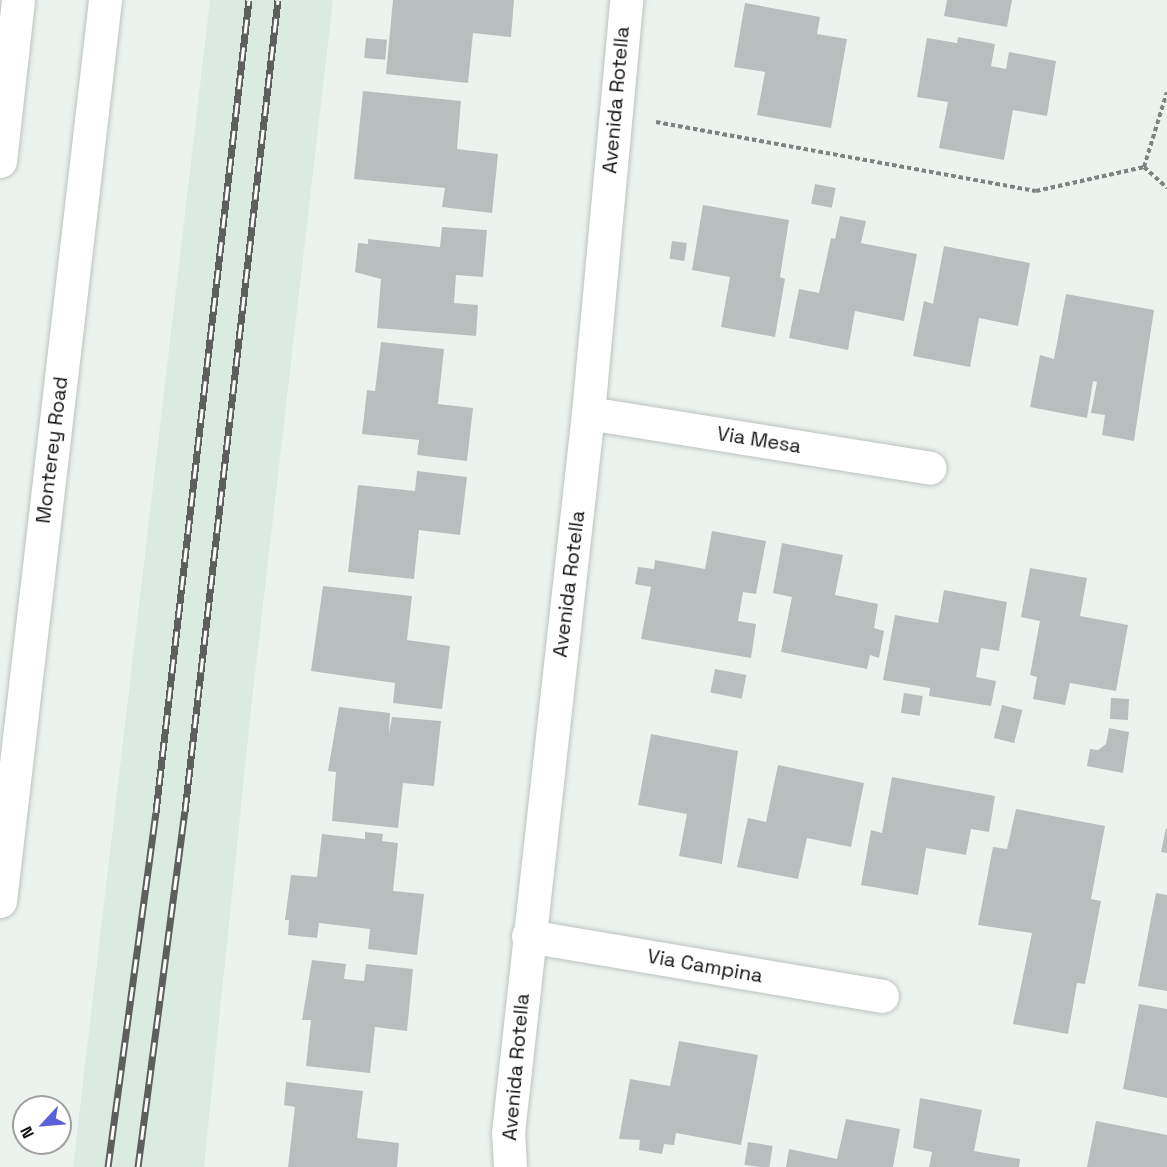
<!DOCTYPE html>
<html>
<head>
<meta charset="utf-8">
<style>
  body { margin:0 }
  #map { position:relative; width:1167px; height:1167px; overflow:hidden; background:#ecf3ef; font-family:"Space Grotesk",sans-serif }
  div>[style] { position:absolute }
  .built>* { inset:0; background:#dcebe2 }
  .building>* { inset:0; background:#b7bebd; transform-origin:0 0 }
  .path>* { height:4px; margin-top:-2px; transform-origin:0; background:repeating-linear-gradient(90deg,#7e8280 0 4.5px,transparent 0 7.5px) }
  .roads { filter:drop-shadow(0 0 2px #bbc2be) drop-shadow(0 0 2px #bbc2be) }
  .minor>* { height:33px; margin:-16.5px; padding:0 16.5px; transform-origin:16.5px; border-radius:16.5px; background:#fff }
  .tertiary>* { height:33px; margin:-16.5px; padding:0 16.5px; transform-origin:16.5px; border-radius:16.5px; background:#fff }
  .primary>* { height:33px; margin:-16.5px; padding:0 16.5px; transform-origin:16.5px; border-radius:16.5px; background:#fff }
  .rail>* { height:7px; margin-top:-3.5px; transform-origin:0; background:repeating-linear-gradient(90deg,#fff 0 14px,#5c5f5d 0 28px); box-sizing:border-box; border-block:2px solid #5c5f5d }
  span { translate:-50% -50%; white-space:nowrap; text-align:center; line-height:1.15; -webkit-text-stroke:6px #fff; paint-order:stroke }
  .street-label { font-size:20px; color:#0f1110 }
  .north { position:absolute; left:12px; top:1095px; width:60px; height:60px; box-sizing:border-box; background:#fff; border:2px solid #9fa09f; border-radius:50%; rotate:244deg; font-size:16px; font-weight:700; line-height:24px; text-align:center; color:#0f1110 }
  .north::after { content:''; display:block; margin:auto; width:21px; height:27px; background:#5c60d8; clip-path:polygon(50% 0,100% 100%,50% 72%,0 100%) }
</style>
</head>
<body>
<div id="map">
  <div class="built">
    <div style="clip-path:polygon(210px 0,333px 0,252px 700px,204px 1167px,73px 1167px)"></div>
  </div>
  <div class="building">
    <div style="clip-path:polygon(393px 0,514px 0,511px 37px,473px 33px,468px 83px,386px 74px)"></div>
    <div style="clip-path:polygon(947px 0,1012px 0,1007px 27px,944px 16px)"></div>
    <div style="clip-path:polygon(745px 3px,820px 17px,817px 34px,847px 39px,831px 128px,757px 115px,765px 72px,734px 67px)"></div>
    <div style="clip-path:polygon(958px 37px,995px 44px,991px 66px,1006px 69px,1009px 52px,1056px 61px,1047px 116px,1013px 110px,1004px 160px,939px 148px,948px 102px,917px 97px,927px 38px,957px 43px)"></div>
    <div style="left:366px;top:38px;width:21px;height:20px;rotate:5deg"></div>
    <div style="clip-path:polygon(363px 91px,461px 101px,457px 149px,498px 154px,492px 213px,442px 207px,445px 188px,354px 179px)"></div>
    <div style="left:815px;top:184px;width:21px;height:20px;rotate:11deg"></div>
    <div style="clip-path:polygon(703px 205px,789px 220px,780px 277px,785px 279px,775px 337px,721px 327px,730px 277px,692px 270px)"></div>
    <div style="clip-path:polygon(840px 216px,866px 221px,861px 243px,917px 254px,904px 321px,855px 311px,848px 350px,789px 338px,799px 289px,819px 293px,831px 238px,835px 239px)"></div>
    <div style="clip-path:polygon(442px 227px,487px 230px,483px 277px,456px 275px,454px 303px,478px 305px,476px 336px,377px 328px,381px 279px,355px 272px,358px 243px,368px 244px,368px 239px,440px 247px)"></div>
    <div style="left:672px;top:241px;width:15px;height:18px;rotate:8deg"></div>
    <div style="clip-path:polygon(944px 246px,1030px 263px,1018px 326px,979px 318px,970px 367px,913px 356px,924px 301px,933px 304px)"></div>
    <div style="clip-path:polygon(1066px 294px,1154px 310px,1134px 441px,1102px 435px,1105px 415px,1091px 413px,1097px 382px,1093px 381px,1087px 418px,1030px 407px,1040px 355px,1054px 359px)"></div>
    <div style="clip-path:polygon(381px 342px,444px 349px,438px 404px,473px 408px,467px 461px,417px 455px,419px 440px,362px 434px,367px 390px,375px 391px)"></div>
    <div style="clip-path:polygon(417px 471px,467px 477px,460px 535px,419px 530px,414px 579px,348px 572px,358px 485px,415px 491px)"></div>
    <div style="clip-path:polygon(712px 531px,766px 541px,756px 594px,743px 592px,738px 621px,756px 624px,751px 658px,641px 639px,651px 587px,635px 584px,638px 567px,654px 569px,655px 560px,705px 569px)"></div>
    <div style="clip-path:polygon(782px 543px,843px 555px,835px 595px,878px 604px,874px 628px,884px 631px,879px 658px,870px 655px,867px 669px,781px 652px,792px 597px,773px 593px)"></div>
    <div style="clip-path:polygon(1030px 568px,1087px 578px,1080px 616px,1128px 625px,1116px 691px,1070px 683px,1065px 705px,1033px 699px,1037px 677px,1030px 675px,1040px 621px,1021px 617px)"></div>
    <div style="clip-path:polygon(323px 586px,412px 596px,407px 640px,450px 646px,442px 709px,393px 703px,395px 683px,311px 671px)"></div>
    <div style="clip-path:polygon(944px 590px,1007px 602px,999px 651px,981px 648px,976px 677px,996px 681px,991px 706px,929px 696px,930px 688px,883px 680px,895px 615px,938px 623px)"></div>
    <div style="left:715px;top:669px;width:32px;height:24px;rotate:11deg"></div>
    <div style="left:904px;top:693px;width:19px;height:20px;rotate:9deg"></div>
    <div style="left:1111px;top:698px;width:18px;height:21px;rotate:3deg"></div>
    <div style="left:1002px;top:705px;width:21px;height:34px;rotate:14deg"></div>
    <div style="clip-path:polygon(339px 707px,390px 713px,389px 734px,392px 717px,441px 721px,434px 786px,403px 783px,398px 828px,332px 821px,336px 772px,328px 771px)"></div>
    <div style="clip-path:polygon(1109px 728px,1129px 732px,1123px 773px,1087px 766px,1090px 749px,1098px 750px,1106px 744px)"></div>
    <div style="clip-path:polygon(651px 734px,738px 751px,722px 864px,679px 856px,687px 814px,638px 805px)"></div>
    <div style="clip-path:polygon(778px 765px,864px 783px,851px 847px,807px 838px,798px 879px,737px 867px,748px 818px,766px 822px)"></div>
    <div style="clip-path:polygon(892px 777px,995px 796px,989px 832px,971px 829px,966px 855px,926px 848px,918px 895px,861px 885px,871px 830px,882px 833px)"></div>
    <div style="clip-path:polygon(1016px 809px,1105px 826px,1091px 899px,1101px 901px,1085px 984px,1077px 983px,1068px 1034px,1013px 1024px,1032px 933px,978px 925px,993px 847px,1007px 849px)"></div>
    <div style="clip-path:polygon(1166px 828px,1167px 829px,1167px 853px,1161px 852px)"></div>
    <div style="clip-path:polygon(365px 832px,383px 834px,382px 841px,398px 843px,393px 891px,424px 894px,417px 955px,368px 949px,370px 929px,319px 923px,317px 938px,288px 935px,289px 920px,285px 920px,291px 875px,317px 877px,322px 834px,365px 839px)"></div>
    <div style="clip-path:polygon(1156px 893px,1167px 895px,1167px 991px,1138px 986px)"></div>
    <div style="clip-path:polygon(312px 960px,346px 964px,344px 979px,364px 981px,366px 964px,413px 969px,407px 1031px,375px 1027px,370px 1073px,306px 1066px,311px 1020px,302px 1020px)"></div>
    <div style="clip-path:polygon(1139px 1004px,1167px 1009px,1167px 1098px,1123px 1089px)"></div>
    <div style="clip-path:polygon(679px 1041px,758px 1055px,741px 1145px,676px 1133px,674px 1145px,664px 1144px,662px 1154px,639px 1150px,640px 1140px,619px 1139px,630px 1079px,670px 1086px)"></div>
    <div style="clip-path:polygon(286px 1082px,363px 1091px,357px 1138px,399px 1143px,397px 1167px,288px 1167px,295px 1107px,284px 1105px)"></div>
    <div style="clip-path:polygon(920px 1098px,982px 1110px,974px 1151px,1020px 1159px,1019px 1167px,929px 1167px,932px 1152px,913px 1148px)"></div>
    <div style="clip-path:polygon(846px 1119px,900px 1129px,893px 1167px,786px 1167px,789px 1149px,837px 1159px)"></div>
    <div style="clip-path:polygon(1096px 1121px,1167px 1135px,1167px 1167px,1087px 1167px)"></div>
    <div style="left:748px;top:1142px;width:25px;height:23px;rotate:9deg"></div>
  </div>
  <div class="path">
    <div style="left:656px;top:122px;width:386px;rotate:10.3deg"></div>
    <div style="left:1036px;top:191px;width:111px;rotate:-12.5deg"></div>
    <div style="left:1144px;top:167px;width:31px;rotate:42deg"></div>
    <div style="left:1144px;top:167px;width:78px;rotate:-73deg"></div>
  </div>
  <div class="roads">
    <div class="minor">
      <div style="left:588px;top:413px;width:346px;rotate:9.1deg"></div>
      <div style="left:528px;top:936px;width:359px;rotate:9.6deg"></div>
    </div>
    <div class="tertiary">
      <div style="left:510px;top:1167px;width:34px;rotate:-93deg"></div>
      <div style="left:508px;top:1133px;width:724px;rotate:-83.66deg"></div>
      <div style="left:588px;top:413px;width:415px;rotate:-84.7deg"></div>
    </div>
    <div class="primary">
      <div style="left:0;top:161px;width:162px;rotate:-83.6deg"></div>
      <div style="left:0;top:901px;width:907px;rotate:-83.35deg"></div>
    </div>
  </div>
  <div class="rail">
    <div style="left:108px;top:1167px;width:358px;rotate:-82.3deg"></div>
    <div style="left:156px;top:812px;width:817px;rotate:-83.47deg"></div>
    <div style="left:138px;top:1167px;width:359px;rotate:-82.5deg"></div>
    <div style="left:185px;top:811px;width:816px;rotate:-83.46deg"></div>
  </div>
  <div class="street-label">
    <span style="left:616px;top:100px;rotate:-85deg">Avenida Rotella</span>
    <span style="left:759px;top:440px;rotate:9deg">Via Mesa</span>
    <span style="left:52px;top:450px;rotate:-83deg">Monterey Road</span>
    <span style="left:569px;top:584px;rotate:-83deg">Avenida Rotella</span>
    <span style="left:705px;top:966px;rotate:10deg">Via Campina</span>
    <span style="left:516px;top:1067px;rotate:-85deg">Avenida Rotella</span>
  </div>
  <div class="north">N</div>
</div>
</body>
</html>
